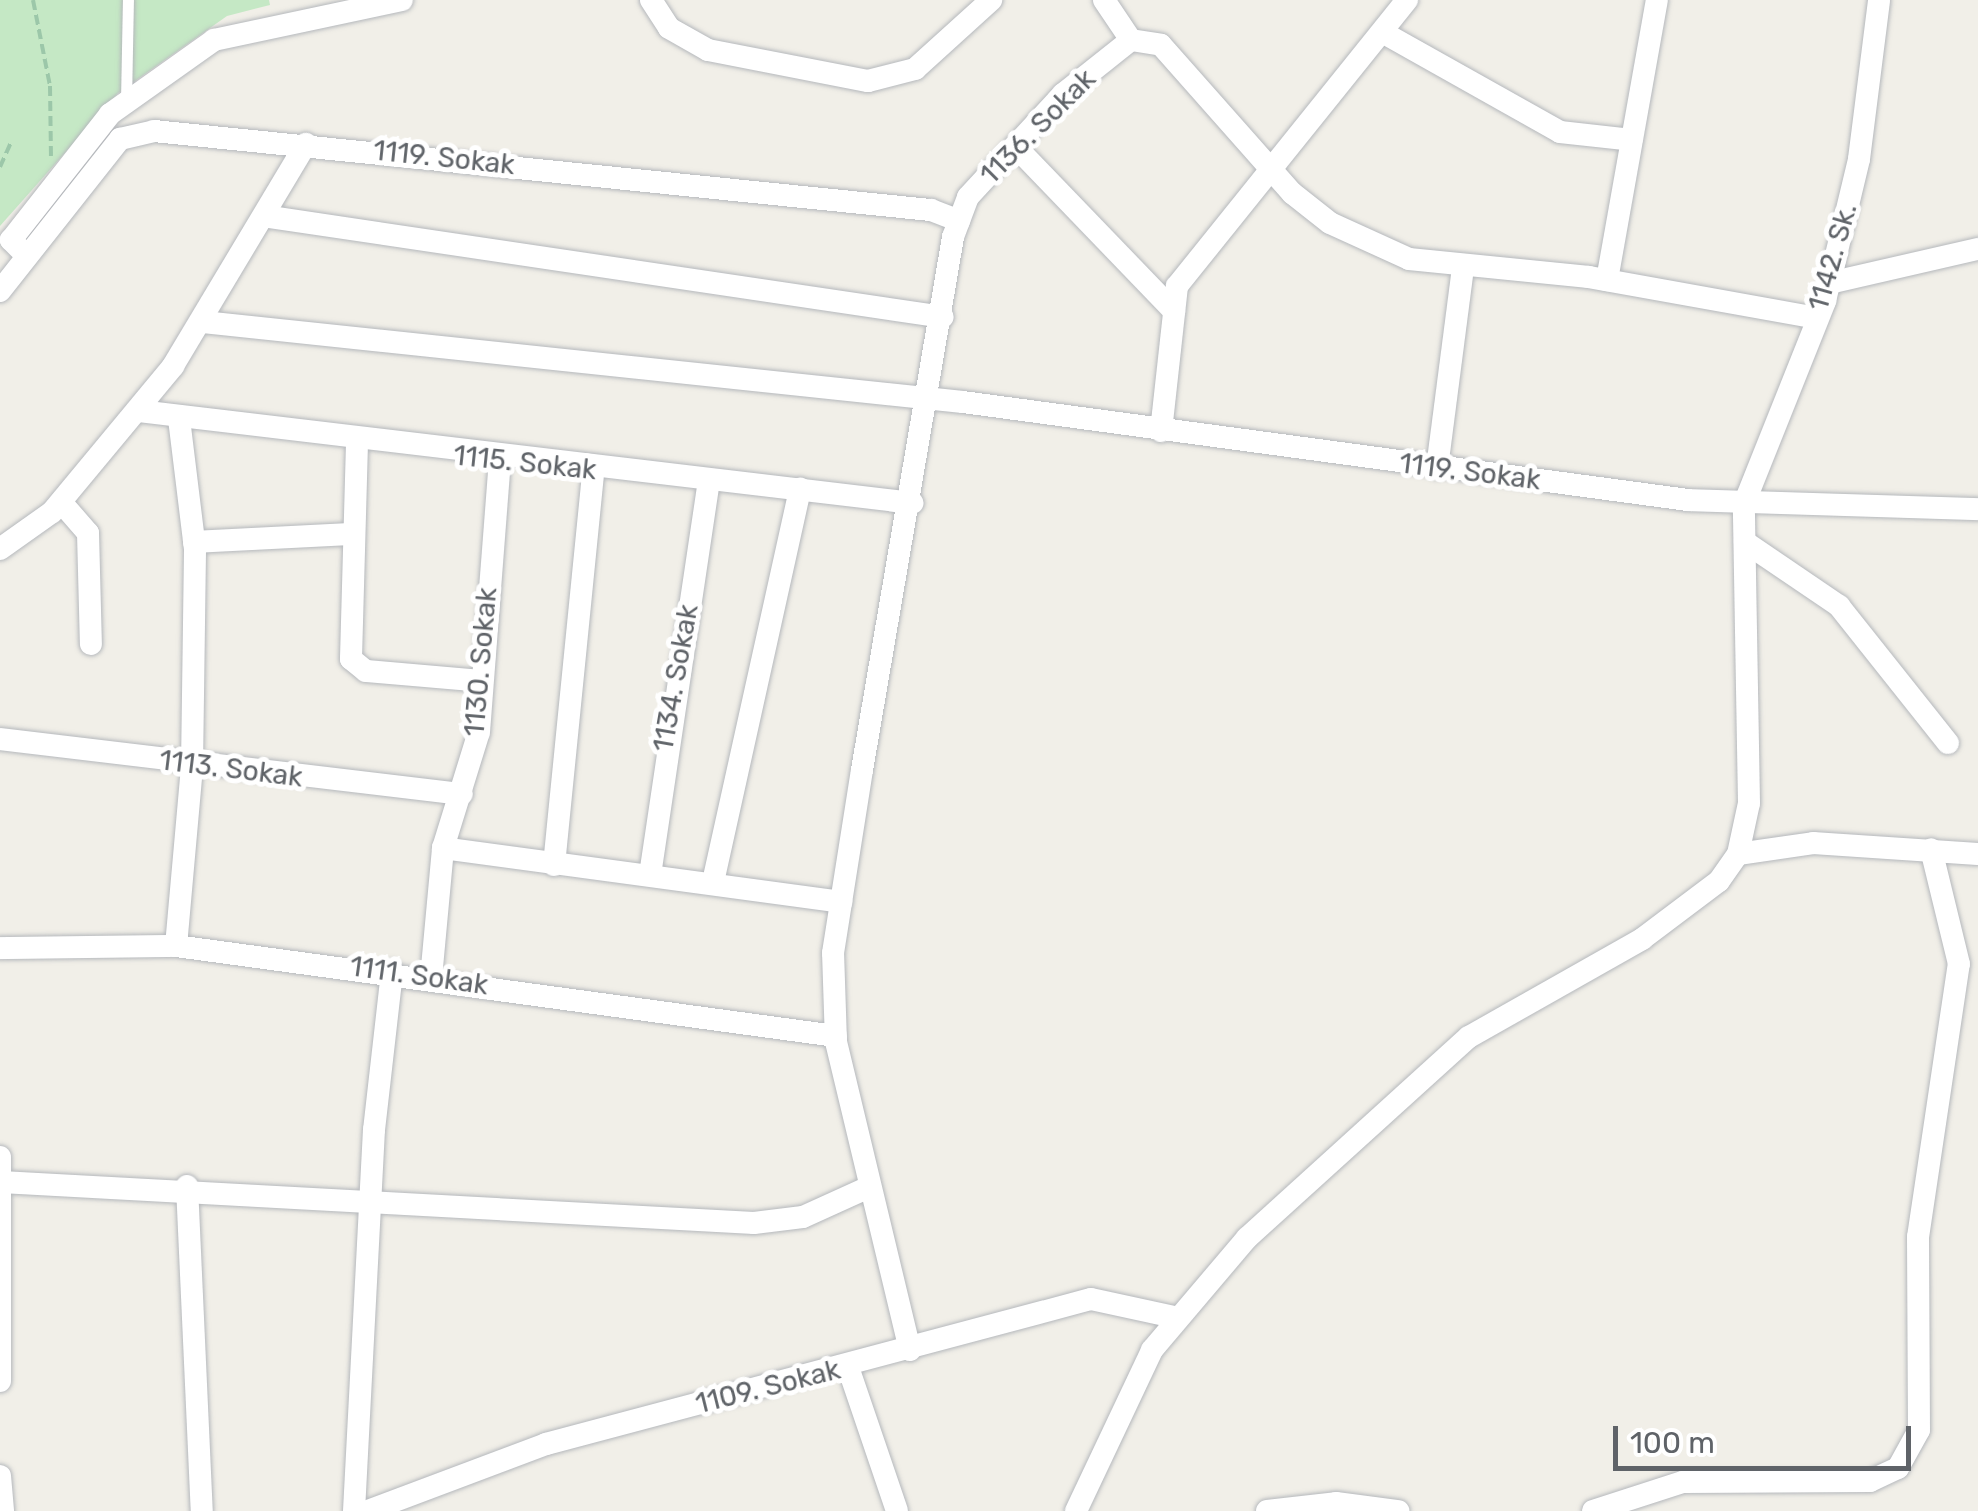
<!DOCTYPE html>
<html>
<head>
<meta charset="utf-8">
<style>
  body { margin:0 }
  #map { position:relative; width:1978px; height:1511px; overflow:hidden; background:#f1efe8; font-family:Rubik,sans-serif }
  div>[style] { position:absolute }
  .green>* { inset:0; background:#c5e8c5 }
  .path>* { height:4px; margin-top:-2px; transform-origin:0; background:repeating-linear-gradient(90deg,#9cc7a9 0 10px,transparent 0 15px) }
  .roads { filter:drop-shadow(0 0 2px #b5b8bc) drop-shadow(0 0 2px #b5b8bc) }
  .lane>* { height:11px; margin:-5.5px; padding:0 5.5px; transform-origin:5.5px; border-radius:5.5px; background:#fff }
  .street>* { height:22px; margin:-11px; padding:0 11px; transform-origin:11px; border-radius:11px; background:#fff }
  span { translate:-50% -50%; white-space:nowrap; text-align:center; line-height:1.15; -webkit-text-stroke:10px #fff; paint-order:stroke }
  .street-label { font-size:28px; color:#5f6368 }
  .scale { position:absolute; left:1613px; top:1426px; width:298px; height:45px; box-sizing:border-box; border:5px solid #5f6368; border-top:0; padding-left:12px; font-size:30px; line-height:35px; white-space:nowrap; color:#5f6368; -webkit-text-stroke:8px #fff; paint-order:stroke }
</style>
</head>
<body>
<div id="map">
  <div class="green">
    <div style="clip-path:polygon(0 0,269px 0,270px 5px,227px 16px,118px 93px,0 226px)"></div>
  </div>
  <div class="path">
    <div style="left:33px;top:0;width:88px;rotate:78.8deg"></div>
    <div style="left:50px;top:86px;width:70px;rotate:89.2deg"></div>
    <div style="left:0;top:167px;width:27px;rotate:-66deg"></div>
  </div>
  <div class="roads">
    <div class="lane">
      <div style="left:126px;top:101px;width:101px;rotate:-88.9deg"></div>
    </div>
    <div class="street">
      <div style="left:651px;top:0;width:33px;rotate:57deg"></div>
      <div style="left:669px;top:28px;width:45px;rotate:29.4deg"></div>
      <div style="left:708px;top:50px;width:163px;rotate:11deg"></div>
      <div style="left:868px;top:81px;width:49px;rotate:-14.3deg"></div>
      <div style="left:915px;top:69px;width:103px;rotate:-42.2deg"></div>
      <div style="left:1104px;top:0;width:48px;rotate:56deg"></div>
      <div style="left:1131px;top:40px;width:30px;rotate:9deg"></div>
      <div style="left:1161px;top:45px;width:198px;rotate:48.5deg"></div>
      <div style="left:1292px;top:193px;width:48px;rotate:38.3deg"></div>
      <div style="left:1330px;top:223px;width:87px;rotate:24.5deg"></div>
      <div style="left:1409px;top:259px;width:181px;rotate:5.7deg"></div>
      <div style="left:1589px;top:277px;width:232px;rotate:10.2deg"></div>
      <div style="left:1382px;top:32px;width:204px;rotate:29.3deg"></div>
      <div style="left:1560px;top:132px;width:72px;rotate:6.3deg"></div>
      <div style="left:1016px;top:147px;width:228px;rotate:46.1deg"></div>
      <div style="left:270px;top:217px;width:680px;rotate:8.45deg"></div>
      <div style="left:27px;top:256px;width:23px;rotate:-135deg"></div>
      <div style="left:11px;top:240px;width:160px;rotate:-51.8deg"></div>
      <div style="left:110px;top:114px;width:128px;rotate:-35.4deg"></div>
      <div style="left:214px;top:40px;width:192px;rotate:-12deg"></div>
      <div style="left:1607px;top:280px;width:284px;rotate:-79.9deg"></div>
      <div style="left:1829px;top:283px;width:153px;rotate:-12.9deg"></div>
      <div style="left:0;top:291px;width:194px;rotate:-51.7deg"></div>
      <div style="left:120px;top:139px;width:35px;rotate:-13deg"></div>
      <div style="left:154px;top:131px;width:781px;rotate:5.81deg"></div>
      <div style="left:931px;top:210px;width:30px;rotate:21deg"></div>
      <div style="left:203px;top:322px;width:764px;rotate:6.01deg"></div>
      <div style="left:963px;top:402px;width:732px;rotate:7.7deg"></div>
      <div style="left:1688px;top:500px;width:290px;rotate:1.8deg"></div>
      <div style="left:139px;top:411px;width:779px;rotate:6.78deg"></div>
      <div style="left:1161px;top:431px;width:146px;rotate:-83.7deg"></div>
      <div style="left:1177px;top:286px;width:367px;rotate:-51.2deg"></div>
      <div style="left:357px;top:443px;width:216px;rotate:91.6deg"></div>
      <div style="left:351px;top:659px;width:19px;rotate:39deg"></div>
      <div style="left:366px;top:671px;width:116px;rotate:4.9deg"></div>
      <div style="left:1437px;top:468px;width:202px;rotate:-82.6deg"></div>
      <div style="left:61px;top:502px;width:41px;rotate:48.9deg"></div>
      <div style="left:88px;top:533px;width:111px;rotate:88.5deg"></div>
      <div style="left:194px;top:542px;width:160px;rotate:-2.9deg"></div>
      <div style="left:1745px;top:542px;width:114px;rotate:34.2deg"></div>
      <div style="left:1839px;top:606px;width:175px;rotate:51.5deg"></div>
      <div style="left:0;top:549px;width:64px;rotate:-35.4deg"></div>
      <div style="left:52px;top:512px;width:190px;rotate:-50.3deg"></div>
      <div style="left:173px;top:366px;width:259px;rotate:-59.1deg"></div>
      <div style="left:0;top:739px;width:465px;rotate:6.8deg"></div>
      <div style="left:443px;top:848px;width:402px;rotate:7.7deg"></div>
      <div style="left:1738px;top:854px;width:76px;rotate:-8.3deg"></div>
      <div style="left:1813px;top:843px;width:165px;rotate:3.8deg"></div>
      <div style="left:554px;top:865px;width:396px;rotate:-84.3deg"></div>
      <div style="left:650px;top:875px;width:398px;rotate:-81.5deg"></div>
      <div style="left:713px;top:882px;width:403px;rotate:-77.5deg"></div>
      <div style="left:176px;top:946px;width:181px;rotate:-84.9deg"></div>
      <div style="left:192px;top:766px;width:217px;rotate:-89.2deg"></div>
      <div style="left:195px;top:549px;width:131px;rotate:-97deg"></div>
      <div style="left:0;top:948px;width:176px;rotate:-0.7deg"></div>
      <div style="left:176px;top:946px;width:666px;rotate:7.77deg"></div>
      <div style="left:431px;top:978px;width:131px;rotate:-84.7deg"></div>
      <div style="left:443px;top:848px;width:121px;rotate:-72.8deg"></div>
      <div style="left:479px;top:732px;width:272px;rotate:-85.6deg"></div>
      <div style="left:0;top:1157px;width:224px;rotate:90deg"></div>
      <div style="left:1px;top:1182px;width:754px;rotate:3.12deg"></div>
      <div style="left:754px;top:1223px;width:49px;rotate:-7deg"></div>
      <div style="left:803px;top:1217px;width:72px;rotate:-24.4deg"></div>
      <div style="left:187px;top:1186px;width:325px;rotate:87.4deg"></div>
      <div style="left:910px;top:1350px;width:317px;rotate:-103.5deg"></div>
      <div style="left:836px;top:1042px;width:89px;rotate:-91.9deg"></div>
      <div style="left:833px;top:953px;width:185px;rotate:-81deg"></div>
      <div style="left:862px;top:770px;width:541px;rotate:-80.31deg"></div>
      <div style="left:953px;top:237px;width:43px;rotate:-69.4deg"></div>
      <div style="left:968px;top:197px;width:140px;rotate:-47.3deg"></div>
      <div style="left:1063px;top:94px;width:87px;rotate:-38.5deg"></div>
      <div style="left:848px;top:1367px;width:152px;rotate:71.2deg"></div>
      <div style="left:0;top:1476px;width:35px;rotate:85deg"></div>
      <div style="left:354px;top:1511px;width:382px;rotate:-87deg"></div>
      <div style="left:374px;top:1130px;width:160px;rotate:-83.5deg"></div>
      <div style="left:368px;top:1511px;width:190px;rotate:-20.6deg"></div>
      <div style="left:546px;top:1444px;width:564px;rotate:-14.9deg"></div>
      <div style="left:1091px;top:1299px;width:85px;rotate:12.2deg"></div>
      <div style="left:1076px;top:1511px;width:178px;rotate:-64.7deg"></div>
      <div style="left:1152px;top:1350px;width:147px;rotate:-49.7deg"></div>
      <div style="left:1247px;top:1238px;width:299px;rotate:-42.2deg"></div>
      <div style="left:1469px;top:1037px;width:199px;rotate:-29.5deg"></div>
      <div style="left:1642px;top:939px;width:96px;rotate:-37deg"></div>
      <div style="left:1719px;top:881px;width:33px;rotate:-55deg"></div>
      <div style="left:1738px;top:854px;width:52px;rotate:-77.8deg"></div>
      <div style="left:1749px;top:803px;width:299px;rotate:-91deg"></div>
      <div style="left:1744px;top:504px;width:219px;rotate:-68.2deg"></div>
      <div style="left:1825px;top:301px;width:146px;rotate:-76.5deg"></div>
      <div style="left:1859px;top:159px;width:160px;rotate:-82.8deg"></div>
      <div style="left:1267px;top:1511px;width:69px;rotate:-6.6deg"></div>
      <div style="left:1336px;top:1503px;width:63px;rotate:7.4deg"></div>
      <div style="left:1593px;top:1511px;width:95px;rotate:-17.9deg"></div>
      <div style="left:1683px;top:1482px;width:187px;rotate:-0.3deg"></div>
      <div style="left:1870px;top:1481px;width:31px;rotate:-25deg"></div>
      <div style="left:1898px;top:1468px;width:43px;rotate:-61.1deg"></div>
      <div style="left:1919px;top:1430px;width:193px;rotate:-90.3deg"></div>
      <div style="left:1918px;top:1237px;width:276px;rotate:-81.5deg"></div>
      <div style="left:1959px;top:964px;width:118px;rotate:-103.7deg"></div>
    </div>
  </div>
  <div class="street-label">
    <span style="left:1038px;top:127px;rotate:-45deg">1136. Sokak</span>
    <span style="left:444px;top:158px;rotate:6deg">1119. Sokak</span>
    <span style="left:1833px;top:257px;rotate:-74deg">1142. Sk.</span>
    <span style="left:525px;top:463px;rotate:6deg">1115. Sokak</span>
    <span style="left:1470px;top:472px;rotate:7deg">1119. Sokak</span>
    <span style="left:481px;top:662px;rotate:-85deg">1130. Sokak</span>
    <span style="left:676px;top:678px;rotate:-80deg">1134. Sokak</span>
    <span style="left:231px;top:769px;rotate:7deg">1113. Sokak</span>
    <span style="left:419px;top:976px;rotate:8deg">1111. Sokak</span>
    <span style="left:768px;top:1387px;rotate:-14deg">1109. Sokak</span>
  </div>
  <div class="scale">100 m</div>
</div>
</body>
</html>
